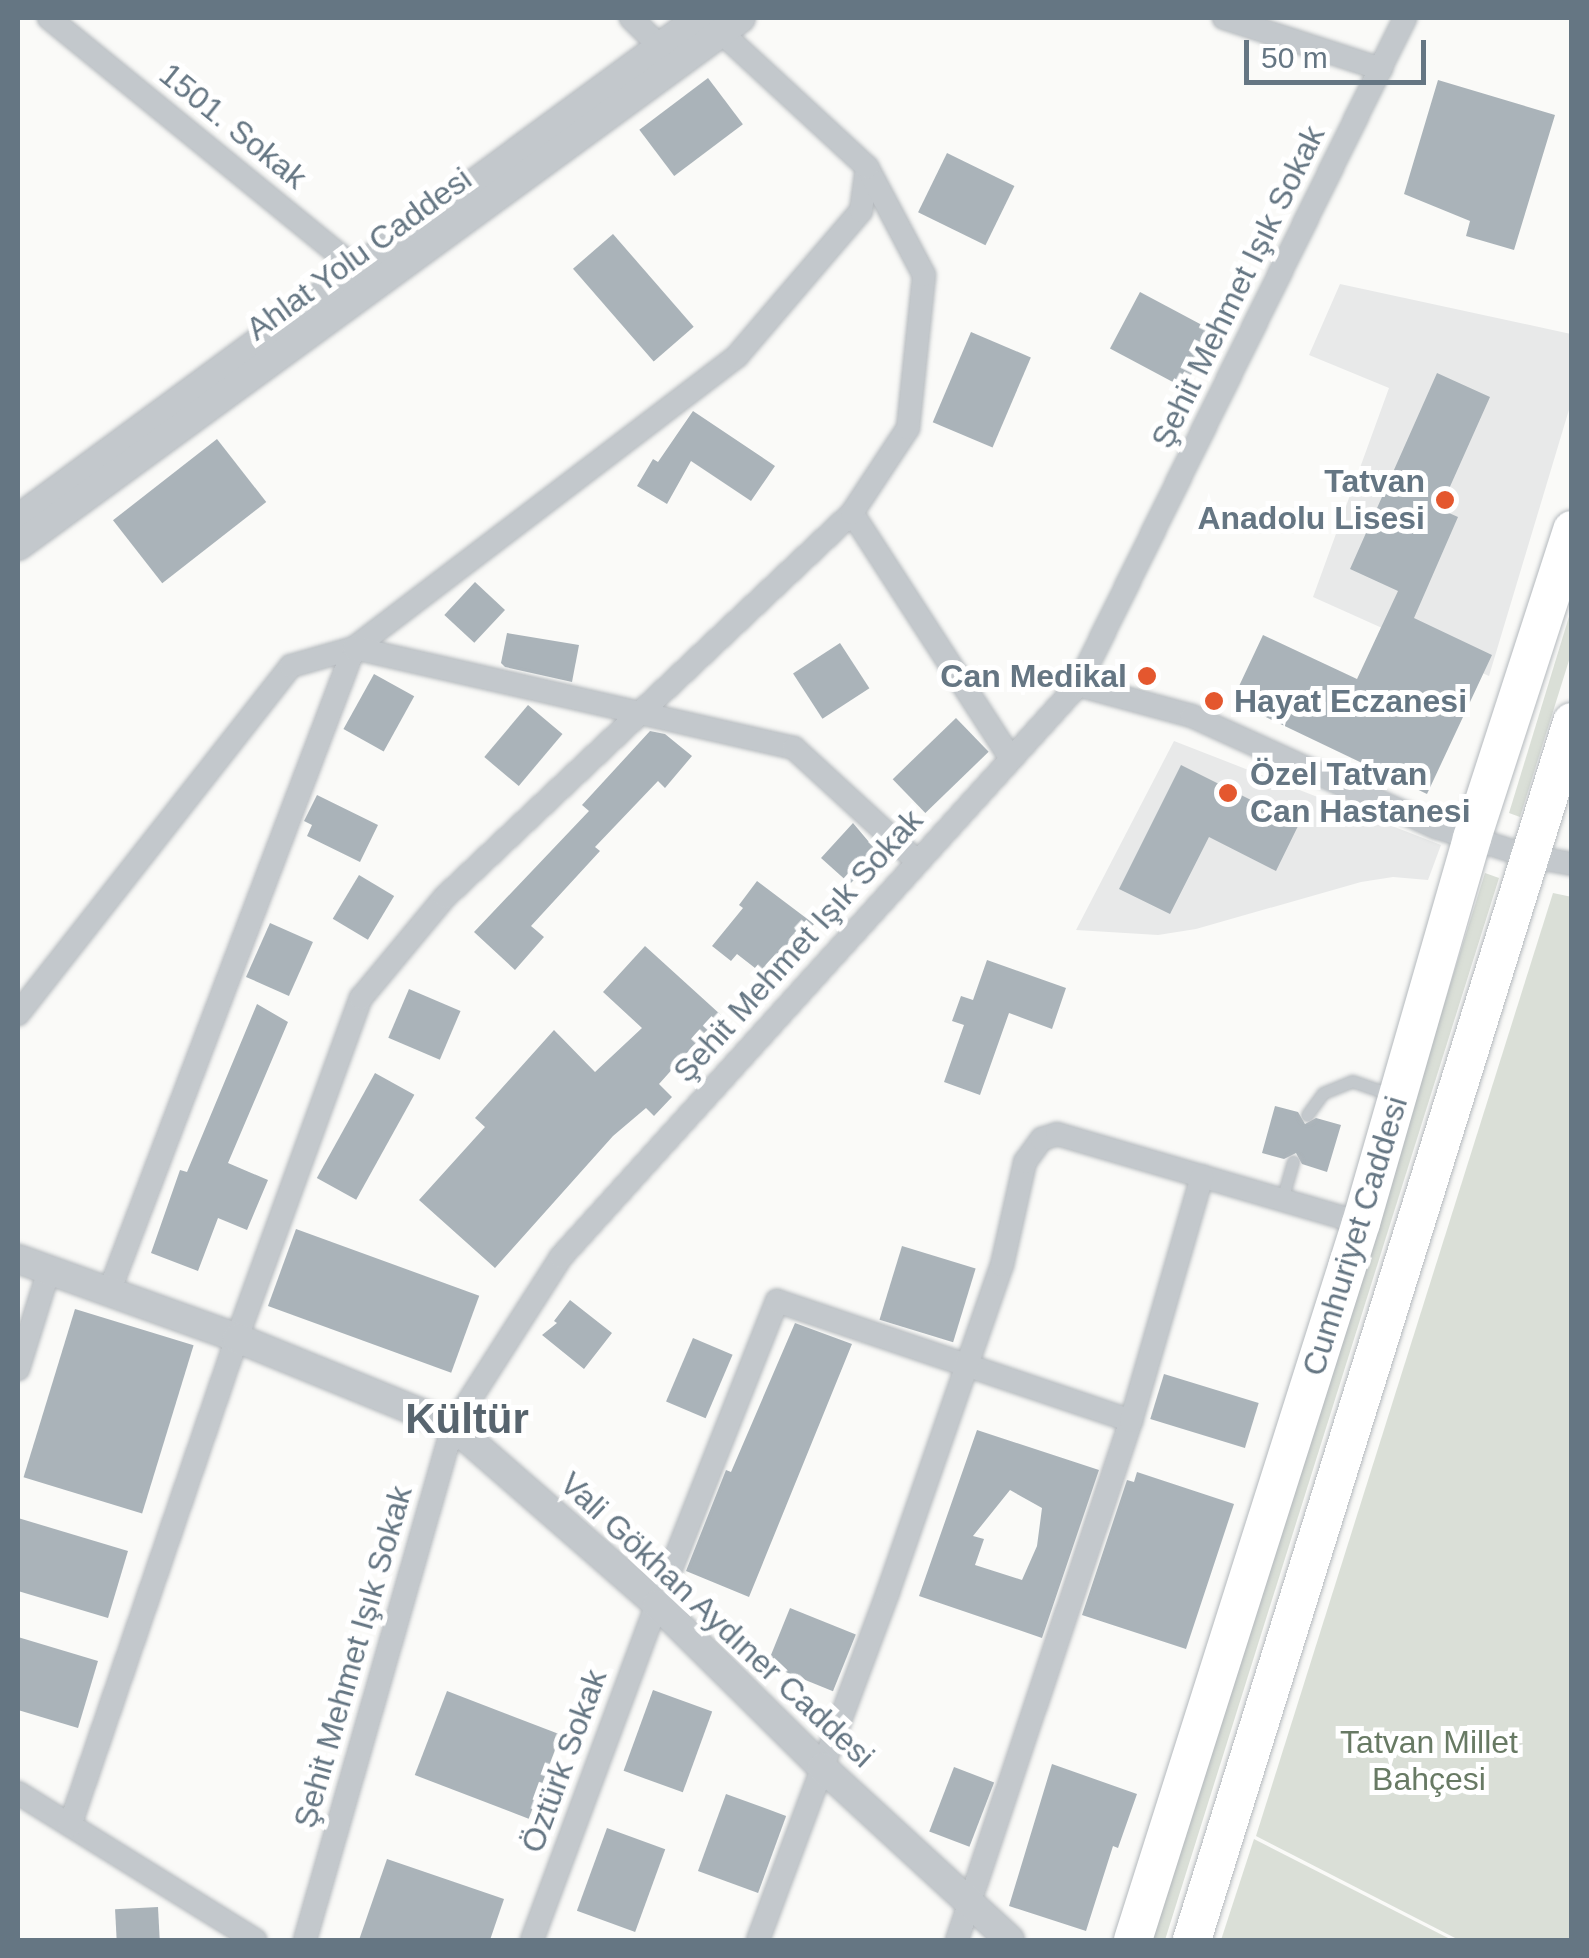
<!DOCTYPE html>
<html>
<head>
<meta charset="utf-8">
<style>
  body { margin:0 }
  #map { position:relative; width:1589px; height:1958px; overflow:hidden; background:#fafaf8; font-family:Helvetica,sans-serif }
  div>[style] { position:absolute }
  .built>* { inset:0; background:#e8e9e9 }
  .green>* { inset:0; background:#dadfd7 }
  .building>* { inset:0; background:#aab3b9; transform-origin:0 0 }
  .roads { filter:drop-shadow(0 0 2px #b4b9bd) drop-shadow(0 0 2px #b4b9bd) }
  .service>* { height:11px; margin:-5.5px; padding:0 5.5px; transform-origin:5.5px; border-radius:5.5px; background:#c3c8cc }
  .minor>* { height:22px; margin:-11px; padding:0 11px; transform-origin:11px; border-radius:11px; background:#c3c8cc }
  .tertiary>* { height:28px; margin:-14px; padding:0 14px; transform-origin:14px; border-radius:14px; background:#c3c8cc }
  .trunk>* { height:38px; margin:-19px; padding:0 19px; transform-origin:19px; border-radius:19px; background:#fff }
  .dots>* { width:28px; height:28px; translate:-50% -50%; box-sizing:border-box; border:5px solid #fff; border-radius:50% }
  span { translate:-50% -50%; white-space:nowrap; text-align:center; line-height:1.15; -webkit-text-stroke:10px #fff; paint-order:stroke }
  .street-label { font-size:32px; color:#657683 }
  .poi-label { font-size:32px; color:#657683; font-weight:700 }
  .right { translate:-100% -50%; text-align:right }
  .left { translate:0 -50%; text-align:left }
  .park-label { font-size:32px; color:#687a64 }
  .district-label { font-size:42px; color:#57646e; font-weight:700 }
  .frame { position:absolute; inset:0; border:20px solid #657683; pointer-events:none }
  .scale { position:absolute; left:1244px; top:40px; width:182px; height:45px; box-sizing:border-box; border:5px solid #657683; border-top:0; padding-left:12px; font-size:30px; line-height:35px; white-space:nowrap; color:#657683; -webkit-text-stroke:8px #fff; paint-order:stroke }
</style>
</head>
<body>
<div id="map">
  <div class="built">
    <div style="clip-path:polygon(1340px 284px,1571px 334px,1571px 403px,1489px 676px,1313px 597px,1389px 388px,1309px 355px)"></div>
    <div style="clip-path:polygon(1174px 741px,1441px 845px,1428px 880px,1393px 877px,1361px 882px,1196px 929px,1158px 935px,1076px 930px)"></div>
  </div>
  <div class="green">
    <div style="clip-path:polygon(1571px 610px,1571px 654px,1520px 817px,1509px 813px)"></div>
    <div style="clip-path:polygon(1485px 873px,1499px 878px,1165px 1940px,1152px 1940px)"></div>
    <div style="clip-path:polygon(1553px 893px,1572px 897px,1571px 1940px,1459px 1940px,1256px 1836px)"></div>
    <div style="clip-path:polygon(1254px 1839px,1452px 1940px,1221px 1940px)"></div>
  </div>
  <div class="building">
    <div style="left:708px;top:78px;width:58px;height:86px;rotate:53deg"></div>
    <div style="clip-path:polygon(1438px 80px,1555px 115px,1514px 250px,1466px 236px,1470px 221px,1404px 194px)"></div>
    <div style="left:947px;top:153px;width:75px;height:66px;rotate:26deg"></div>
    <div style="left:613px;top:234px;width:123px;height:53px;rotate:49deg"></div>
    <div style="left:1140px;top:292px;width:84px;height:64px;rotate:28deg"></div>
    <div style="left:971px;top:332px;width:65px;height:98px;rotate:23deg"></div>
    <div style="clip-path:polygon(1437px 373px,1490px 397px,1440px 509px,1458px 517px,1414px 618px,1492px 655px,1427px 794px,1232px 701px,1263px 635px,1357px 679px,1398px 591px,1350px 569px)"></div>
    <div style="clip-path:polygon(693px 411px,775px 466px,751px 501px,691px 461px,667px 504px,637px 486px,653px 459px,658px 462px)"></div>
    <div style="left:217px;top:439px;width:80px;height:132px;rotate:52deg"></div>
    <div style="left:475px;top:582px;width:41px;height:45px;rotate:43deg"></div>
    <div style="clip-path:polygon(507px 633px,579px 645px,572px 682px,505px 667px,501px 663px)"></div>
    <div style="left:840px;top:643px;width:54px;height:56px;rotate:57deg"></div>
    <div style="left:374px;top:674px;width:46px;height:63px;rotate:29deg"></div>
    <div style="left:528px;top:705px;width:45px;height:68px;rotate:40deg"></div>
    <div style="left:956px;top:718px;width:47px;height:88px;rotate:46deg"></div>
    <div style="clip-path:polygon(650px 731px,665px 734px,692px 756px,665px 788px,658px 781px,595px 847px,600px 851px,531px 926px,544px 937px,515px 970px,474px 932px,589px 811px,582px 805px)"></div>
    <div style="clip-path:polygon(1181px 765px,1299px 824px,1276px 871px,1209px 837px,1170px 914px,1119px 889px)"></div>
    <div style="clip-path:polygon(317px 795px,378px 825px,360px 862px,307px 836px,312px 825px,304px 821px)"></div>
    <div style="clip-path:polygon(853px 823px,874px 848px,863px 860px,868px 865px,850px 884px,821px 858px)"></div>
    <div style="left:359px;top:875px;width:41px;height:51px;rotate:31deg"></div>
    <div style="clip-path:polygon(757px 881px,814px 924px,795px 948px,789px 943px,764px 975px,737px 954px,731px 961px,712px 946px,743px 908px,739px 905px)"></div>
    <div style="left:270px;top:923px;width:47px;height:59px;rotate:24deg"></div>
    <div style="clip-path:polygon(645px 946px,721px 1015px,659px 1084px,672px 1097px,654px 1116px,646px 1108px,613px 1136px,495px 1268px,419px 1200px,485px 1127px,475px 1118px,554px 1030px,595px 1072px,642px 1028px,603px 992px)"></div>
    <div style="clip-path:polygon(987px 960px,1066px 988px,1052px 1029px,1009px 1013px,980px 1095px,944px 1082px,964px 1025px,952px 1021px,961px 996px,973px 1000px)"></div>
    <div style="left:409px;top:989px;width:56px;height:53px;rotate:23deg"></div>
    <div style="clip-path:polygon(257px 1004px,288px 1022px,228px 1163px,268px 1180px,247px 1230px,218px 1218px,198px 1271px,151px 1253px,180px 1170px,187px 1172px)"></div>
    <div style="left:375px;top:1073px;width:45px;height:120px;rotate:29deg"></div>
    <div style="clip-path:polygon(1275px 1106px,1298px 1112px,1305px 1124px,1316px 1118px,1341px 1125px,1327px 1172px,1302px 1164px,1296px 1153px,1284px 1159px,1262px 1153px)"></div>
    <div style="left:296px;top:1229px;width:195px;height:82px;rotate:20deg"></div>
    <div style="left:902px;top:1246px;width:77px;height:77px;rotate:17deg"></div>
    <div style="clip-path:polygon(570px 1300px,612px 1333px,584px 1369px,542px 1335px,557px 1323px,554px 1321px)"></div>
    <div style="left:75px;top:1309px;width:124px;height:176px;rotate:17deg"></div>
    <div style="clip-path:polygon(795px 1323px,852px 1344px,749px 1597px,686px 1571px,726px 1470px,731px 1472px)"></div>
    <div style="left:693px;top:1338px;width:43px;height:69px;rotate:23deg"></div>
    <div style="left:1164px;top:1374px;width:99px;height:47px;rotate:17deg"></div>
    <div style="clip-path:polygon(evenodd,977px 1430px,1099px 1470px,1042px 1638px,919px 1596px,977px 1430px,1010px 1490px,1042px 1508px,1037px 1546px,1022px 1580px,975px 1565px,984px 1539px,973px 1536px,1010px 1490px)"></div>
    <div style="clip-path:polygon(1137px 1472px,1234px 1504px,1186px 1649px,1082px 1615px,1127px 1480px,1134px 1482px)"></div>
    <div style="clip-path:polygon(18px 1518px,128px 1551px,108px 1618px,18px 1591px)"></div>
    <div style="left:790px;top:1608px;width:71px;height:61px;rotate:22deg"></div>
    <div style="clip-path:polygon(18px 1637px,98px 1661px,78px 1728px,18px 1710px)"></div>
    <div style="left:653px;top:1690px;width:63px;height:86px;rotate:20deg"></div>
    <div style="left:447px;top:1691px;width:122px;height:90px;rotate:21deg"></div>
    <div style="clip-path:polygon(1052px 1764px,1137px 1794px,1118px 1848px,1113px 1846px,1086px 1931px,1009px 1906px)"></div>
    <div style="left:954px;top:1767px;width:43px;height:69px;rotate:21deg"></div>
    <div style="left:726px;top:1794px;width:64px;height:82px;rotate:20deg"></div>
    <div style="left:607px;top:1828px;width:62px;height:88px;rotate:20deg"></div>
    <div style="clip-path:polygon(387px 1859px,504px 1899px,490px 1940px,359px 1940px)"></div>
    <div style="left:158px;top:1907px;width:33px;height:43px;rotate:87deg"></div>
  </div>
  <div class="roads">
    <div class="service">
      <div style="left:1307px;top:1115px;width:27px;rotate:-54deg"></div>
      <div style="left:1323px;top:1093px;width:31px;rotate:-22deg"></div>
      <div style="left:1352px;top:1081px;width:43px;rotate:18.9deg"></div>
      <div style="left:1282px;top:1200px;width:40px;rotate:-74deg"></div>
    </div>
    <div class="minor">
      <div style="left:49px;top:18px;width:413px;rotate:39.2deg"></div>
      <div style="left:631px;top:18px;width:56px;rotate:44.3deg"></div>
      <div style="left:1224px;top:18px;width:165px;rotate:18deg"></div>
      <div style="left:852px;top:513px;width:293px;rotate:57.1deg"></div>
      <div style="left:1078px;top:685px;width:118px;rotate:15.2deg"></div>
      <div style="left:1192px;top:716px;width:268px;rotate:24.5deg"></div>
      <div style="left:1436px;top:827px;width:96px;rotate:17.5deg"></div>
      <div style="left:1528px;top:856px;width:45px;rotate:10.3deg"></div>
      <div style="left:18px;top:1014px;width:442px;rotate:-51.9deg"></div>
      <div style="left:291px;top:666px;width:66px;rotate:-15.9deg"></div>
      <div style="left:354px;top:648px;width:482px;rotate:-37.3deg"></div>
      <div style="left:737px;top:356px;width:191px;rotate:-49.5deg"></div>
      <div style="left:861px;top:211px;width:44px;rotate:-82.2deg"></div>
      <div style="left:109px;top:1292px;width:689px;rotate:-69.17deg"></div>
      <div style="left:354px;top:648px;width:451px;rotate:12.8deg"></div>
      <div style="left:794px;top:748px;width:168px;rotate:42.6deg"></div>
      <div style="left:18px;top:1369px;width:104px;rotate:-72.6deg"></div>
      <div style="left:18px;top:1793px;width:279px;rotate:31.8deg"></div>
      <div style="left:70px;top:1825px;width:515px;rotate:-71.07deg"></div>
      <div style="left:237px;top:1338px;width:362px;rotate:-70deg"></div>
      <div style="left:361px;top:998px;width:131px;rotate:-50.3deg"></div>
      <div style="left:445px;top:897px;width:560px;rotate:-43.33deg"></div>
      <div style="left:852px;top:513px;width:102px;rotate:-56.6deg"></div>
      <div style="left:908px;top:428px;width:154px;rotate:-84deg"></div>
      <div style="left:924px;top:275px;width:122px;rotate:-117.8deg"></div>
      <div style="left:867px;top:167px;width:211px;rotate:-137.3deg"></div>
      <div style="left:305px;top:1940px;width:535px;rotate:-73.94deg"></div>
      <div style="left:453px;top:1426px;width:201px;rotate:-57.4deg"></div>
      <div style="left:561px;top:1257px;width:771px;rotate:-47.89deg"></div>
      <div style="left:1078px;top:685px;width:743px;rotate:-63.88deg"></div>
      <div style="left:532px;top:1940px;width:358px;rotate:-69.6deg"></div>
      <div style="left:657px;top:1604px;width:326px;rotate:-68.4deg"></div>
      <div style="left:777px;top:1301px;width:374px;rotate:18.7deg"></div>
      <div style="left:758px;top:1940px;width:371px;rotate:-69.5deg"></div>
      <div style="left:888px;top:1592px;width:346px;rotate:-70.8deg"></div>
      <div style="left:1002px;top:1265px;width:106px;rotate:-77.4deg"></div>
      <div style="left:1025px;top:1162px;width:29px;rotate:-54deg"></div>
      <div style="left:1042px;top:1139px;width:16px;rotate:-18deg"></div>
      <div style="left:1057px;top:1134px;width:317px;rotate:16.3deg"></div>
      <div style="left:957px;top:1940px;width:547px;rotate:-71.47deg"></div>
      <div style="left:1131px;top:1421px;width:255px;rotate:-73.8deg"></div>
    </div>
    <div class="tertiary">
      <div style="left:18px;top:519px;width:845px;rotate:-36.34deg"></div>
      <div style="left:18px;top:546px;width:895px;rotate:-36.14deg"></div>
      <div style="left:18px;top:1259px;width:233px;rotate:19.8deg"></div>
      <div style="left:237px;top:1338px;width:233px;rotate:22.2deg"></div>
      <div style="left:453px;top:1426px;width:271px;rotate:41.1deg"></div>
      <div style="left:657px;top:1604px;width:232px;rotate:44.7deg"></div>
      <div style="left:822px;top:1767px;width:255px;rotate:42.6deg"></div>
    </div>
    <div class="trunk">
      <div style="left:1133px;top:1940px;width:752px;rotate:-72.36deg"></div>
      <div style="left:1361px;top:1223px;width:401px;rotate:-73.9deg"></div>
      <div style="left:1472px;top:838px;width:324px;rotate:-72deg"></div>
      <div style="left:1192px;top:1940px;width:1276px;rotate:-72.67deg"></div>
    </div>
  </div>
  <div class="dots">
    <div style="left:1445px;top:500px;background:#e4572e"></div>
    <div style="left:1147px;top:676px;background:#e4572e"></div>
    <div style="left:1214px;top:701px;background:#e4572e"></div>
    <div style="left:1228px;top:793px;background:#e4572e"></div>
  </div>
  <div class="street-label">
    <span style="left:233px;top:126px;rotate:39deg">1501. Sokak</span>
    <span style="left:359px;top:254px;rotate:-36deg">Ahlat Yolu Caddesi</span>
    <span style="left:1238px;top:287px;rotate:-64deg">Şehit Mehmet Işık Sokak</span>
    <span style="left:798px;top:946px;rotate:-48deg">Şehit Mehmet Işık Sokak</span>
    <span style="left:1355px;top:1236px;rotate:-73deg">Cumhuriyet Caddesi</span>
    <span style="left:717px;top:1620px;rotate:43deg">Vali Gökhan Aydıner Caddesi</span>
    <span style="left:353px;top:1657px;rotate:-74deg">Şehit Mehmet Işık Sokak</span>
    <span style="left:564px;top:1761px;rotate:-70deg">Öztürk Sokak</span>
  </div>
  <div class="poi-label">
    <span class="right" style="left:1425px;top:500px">Tatvan<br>Anadolu Lisesi</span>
    <span class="right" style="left:1127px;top:676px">Can Medikal</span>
    <span class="left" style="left:1234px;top:701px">Hayat Eczanesi</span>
    <span class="left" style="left:1250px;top:793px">Özel Tatvan<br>Can Hastanesi</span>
  </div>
  <div class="park-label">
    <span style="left:1429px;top:1761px">Tatvan Millet<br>Bahçesi</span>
  </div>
  <div class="district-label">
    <span style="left:467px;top:1419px">Kültür</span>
  </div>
  <div class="frame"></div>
  <div class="scale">50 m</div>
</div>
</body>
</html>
